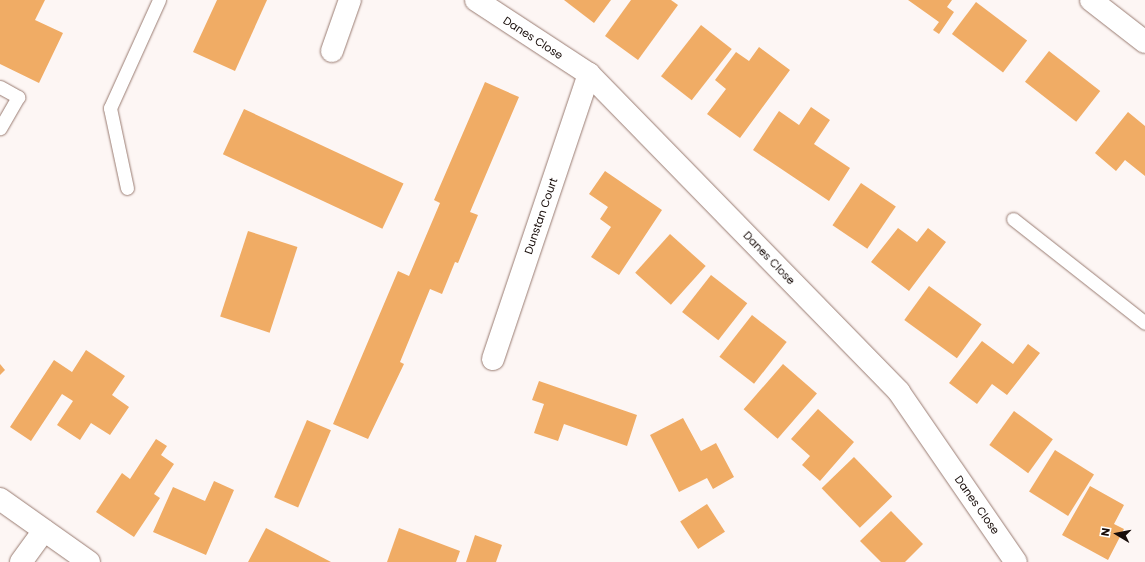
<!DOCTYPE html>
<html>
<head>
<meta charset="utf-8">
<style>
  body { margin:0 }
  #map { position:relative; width:1145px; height:562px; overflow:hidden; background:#fdf6f4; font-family:Poppins,sans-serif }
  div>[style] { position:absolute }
  .building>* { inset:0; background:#f0ac65; transform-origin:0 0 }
  .roads { filter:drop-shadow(0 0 1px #997b71) drop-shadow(0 0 1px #997b71) }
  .lane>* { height:13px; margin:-6.5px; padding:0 6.5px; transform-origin:6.5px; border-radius:6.5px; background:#fff }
  .street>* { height:22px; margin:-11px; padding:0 11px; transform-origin:11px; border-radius:11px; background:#fff }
  .secondary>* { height:22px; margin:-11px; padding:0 11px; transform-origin:11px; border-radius:11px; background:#fff }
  span { translate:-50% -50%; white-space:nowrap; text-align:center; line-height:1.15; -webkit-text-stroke:3.5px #fff; paint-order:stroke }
  .street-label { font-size:11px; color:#180d0a }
  .north { position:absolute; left:1097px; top:514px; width:40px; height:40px; -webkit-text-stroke:3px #fff; paint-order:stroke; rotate:280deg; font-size:11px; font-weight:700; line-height:16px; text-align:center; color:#180d0a }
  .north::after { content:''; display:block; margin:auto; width:14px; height:18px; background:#180d0a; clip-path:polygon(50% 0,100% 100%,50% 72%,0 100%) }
</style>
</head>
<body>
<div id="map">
  <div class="building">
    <div style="clip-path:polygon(0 0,45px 0,35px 20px,63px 33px,39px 83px,0 64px)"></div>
    <div style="clip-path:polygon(217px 0,267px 0,235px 71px,193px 52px)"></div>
    <div style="clip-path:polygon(564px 0,611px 0,594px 23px)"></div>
    <div style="clip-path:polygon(631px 0,671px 0,678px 5px,638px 60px,605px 36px)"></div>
    <div style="clip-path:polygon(908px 0,952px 0,947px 7px,954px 12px,939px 34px,933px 30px,939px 22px)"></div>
    <div style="left:976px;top:2px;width:64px;height:40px;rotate:37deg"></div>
    <div style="left:701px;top:25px;width:39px;height:65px;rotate:38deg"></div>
    <div style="clip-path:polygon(759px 47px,790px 70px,740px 138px,707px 114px,726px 89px,715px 80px,736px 52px,749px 61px)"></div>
    <div style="left:1049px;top:51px;width:65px;height:39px;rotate:38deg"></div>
    <div style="clip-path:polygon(485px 82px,519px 97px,470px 212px,478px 215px,458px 263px,455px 262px,442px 294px,430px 289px,400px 362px,404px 364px,368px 439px,333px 424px,398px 271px,409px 276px,440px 203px,434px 200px)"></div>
    <div style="clip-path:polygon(811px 107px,830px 120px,814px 144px,850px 168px,829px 201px,753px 150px,779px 111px,799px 125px)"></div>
    <div style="left:244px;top:109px;width:176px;height:50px;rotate:25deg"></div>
    <div style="clip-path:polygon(1128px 112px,1145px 126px,1145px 176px,1125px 160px,1116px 171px,1095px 153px)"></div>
    <div style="clip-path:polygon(605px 171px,662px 210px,619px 275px,591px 257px,611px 227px,600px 219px,608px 207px,589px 194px)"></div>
    <div style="left:861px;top:183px;width:42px;height:51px;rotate:34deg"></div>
    <div style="clip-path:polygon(898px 228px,917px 242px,928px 228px,946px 242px,909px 291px,871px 262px)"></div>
    <div style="left:248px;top:231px;width:52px;height:90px;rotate:18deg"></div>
    <div style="left:670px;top:234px;width:48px;height:52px;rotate:42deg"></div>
    <div style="left:711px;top:275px;width:46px;height:47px;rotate:38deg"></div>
    <div style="left:929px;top:286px;width:65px;height:42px;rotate:36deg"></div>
    <div style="left:752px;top:315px;width:44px;height:53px;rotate:38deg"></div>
    <div style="clip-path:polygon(982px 341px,1013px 364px,1028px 344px,1040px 353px,1007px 395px,992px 384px,977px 404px,949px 383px)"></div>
    <div style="clip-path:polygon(86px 350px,125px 376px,112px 395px,129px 407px,110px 435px,91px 423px,80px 440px,57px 425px,73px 401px,62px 394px,31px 441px,10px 427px,54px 360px,72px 372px)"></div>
    <div style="clip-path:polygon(0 364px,5px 370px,0 375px)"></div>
    <div style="left:783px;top:364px;width:45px;height:60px;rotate:41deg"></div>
    <div style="clip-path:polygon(539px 381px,637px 415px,627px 446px,564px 424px,558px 441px,534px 433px,544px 404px,532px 400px)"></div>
    <div style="clip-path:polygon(818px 409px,854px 442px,820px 481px,802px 465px,810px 456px,791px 439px)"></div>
    <div style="left:1014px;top:411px;width:48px;height:42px;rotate:36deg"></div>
    <div style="clip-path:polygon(683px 418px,701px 451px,716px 443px,734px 477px,713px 489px,707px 478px,679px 492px,650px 435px)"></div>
    <div style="left:307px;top:420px;width:26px;height:84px;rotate:23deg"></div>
    <div style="clip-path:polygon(156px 439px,167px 446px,161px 455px,174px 464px,154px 494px,160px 498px,134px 537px,96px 512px,122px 473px,130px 479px)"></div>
    <div style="left:1055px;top:450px;width:46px;height:49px;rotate:32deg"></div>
    <div style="left:854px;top:457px;width:55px;height:45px;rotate:46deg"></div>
    <div style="clip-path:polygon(214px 481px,234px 490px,206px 555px,153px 532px,173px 487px,205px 501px)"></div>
    <div style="clip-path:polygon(1090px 486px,1124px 505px,1114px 524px,1124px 529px,1108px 560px,1062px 535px)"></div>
    <div style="left:707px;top:504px;width:33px;height:32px;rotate:57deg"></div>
    <div style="clip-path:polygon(891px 511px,923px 544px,905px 562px,881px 562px,860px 541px)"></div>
    <div style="clip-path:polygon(266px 528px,331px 562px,248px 562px)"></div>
    <div style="clip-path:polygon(399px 528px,460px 551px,456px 562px,387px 562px)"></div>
    <div style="clip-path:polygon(475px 535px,502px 545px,496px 562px,466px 562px)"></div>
  </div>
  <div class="roads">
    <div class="lane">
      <div style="left:0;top:87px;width:21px;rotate:29deg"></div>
      <div style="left:18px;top:97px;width:36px;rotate:120deg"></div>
      <div style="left:127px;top:188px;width:82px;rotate:-102deg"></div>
      <div style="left:110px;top:108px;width:119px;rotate:-65.6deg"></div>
      <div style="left:1013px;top:219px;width:168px;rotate:38.2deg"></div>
    </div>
    <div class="street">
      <div style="left:476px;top:0;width:135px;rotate:33.2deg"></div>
      <div style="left:589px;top:74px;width:444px;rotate:45.7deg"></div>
      <div style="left:899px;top:392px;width:206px;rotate:55.5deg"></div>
      <div style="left:1091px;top:0;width:68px;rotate:37.9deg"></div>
      <div style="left:332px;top:51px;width:54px;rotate:-70.6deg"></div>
      <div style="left:493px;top:359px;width:301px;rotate:-71.4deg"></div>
      <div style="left:21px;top:562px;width:39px;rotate:-54deg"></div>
    </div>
    <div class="secondary">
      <div style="left:0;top:499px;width:109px;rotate:35.3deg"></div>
    </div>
  </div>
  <div class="street-label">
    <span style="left:533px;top:38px;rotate:33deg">Danes Close</span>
    <span style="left:541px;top:216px;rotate:-71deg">Dunstan Court</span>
    <span style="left:769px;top:258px;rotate:46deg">Danes Close</span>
    <span style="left:977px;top:505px;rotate:55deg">Danes Close</span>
  </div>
  <div class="north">N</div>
</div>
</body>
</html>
